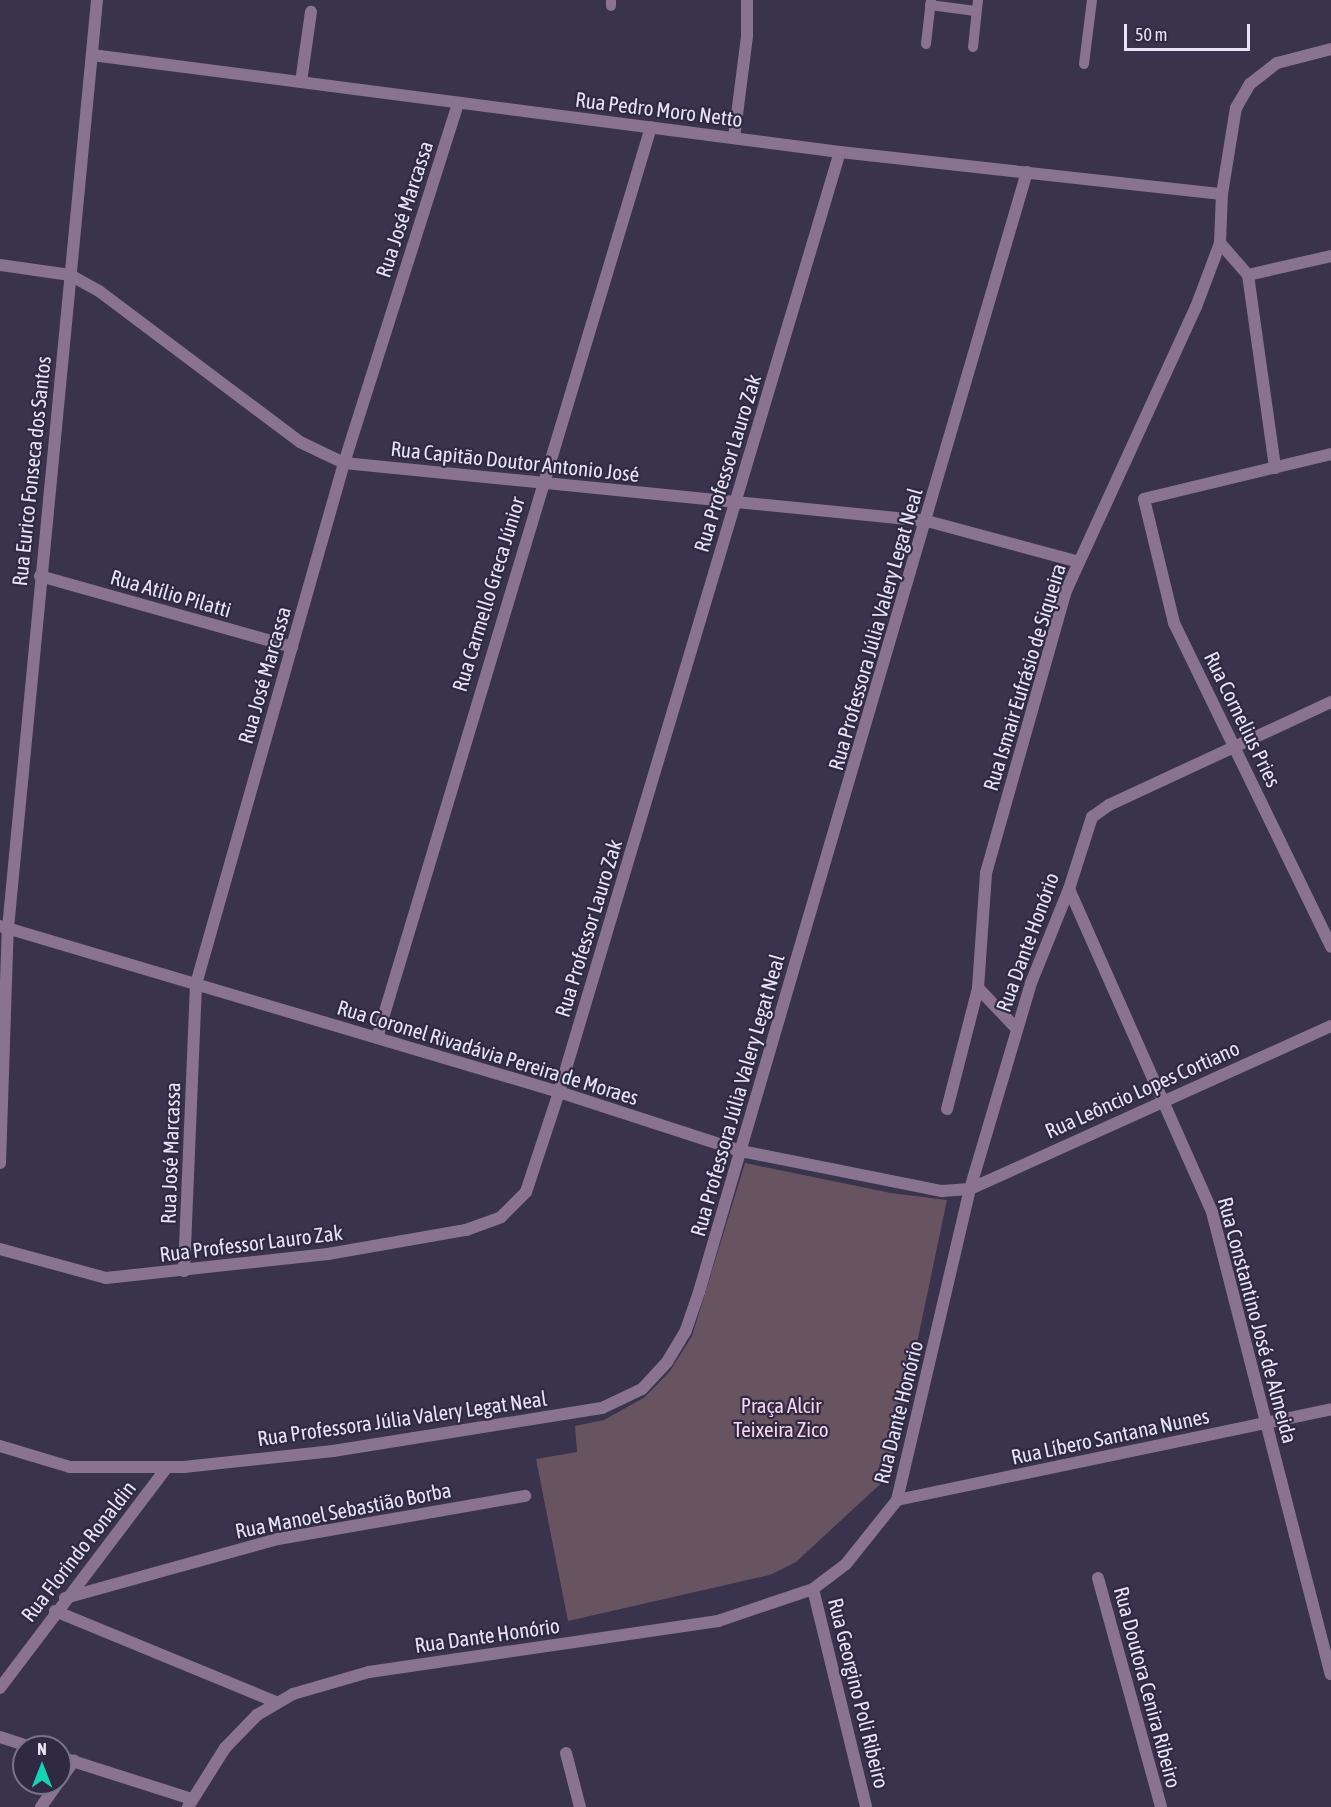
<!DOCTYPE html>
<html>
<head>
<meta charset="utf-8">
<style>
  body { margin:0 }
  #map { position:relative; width:1331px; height:1807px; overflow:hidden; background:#39334d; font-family:"Asap Condensed",sans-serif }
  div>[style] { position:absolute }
  .green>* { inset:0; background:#685360 }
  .service>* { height:10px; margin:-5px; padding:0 5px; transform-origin:5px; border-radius:5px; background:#8a7391 }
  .minor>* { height:12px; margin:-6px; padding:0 6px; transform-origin:6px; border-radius:6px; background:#8a7391 }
  .tertiary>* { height:12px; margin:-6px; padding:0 6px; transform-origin:6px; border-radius:6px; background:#8a7391 }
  span { translate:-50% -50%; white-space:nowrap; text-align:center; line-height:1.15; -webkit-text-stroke:4.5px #2f2943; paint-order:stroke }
  .street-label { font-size:21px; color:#e7e4f5 }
  .park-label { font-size:21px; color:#fad5eb }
  .north { position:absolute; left:12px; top:1735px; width:60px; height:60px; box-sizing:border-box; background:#2f2943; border:2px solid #79748a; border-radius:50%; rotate:0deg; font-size:16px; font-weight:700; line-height:24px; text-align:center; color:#e7e4f5 }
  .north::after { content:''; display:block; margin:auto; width:21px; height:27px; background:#13d5b4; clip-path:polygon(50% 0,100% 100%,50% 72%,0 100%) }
  .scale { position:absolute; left:1124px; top:24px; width:126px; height:27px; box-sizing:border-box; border:3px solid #e7e4f5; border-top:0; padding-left:8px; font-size:18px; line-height:21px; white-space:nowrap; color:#e7e4f5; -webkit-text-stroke:4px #2f2943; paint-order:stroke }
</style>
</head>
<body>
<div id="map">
  <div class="green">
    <div style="clip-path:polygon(745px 1163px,891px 1193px,947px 1200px,889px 1476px,796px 1562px,770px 1575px,568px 1621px,536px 1459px,577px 1452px,575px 1426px,604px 1420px,645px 1397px,670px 1371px,692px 1336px)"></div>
  </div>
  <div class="service">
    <div style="left:930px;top:5px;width:46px;rotate:7.4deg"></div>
    <div style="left:611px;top:6px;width:6px;rotate:-90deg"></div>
    <div style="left:926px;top:44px;width:44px;rotate:-83.5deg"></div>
    <div style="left:973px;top:47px;width:47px;rotate:-83.9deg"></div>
    <div style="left:1084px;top:64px;width:64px;rotate:-82.9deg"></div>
  </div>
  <div class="minor">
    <div style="left:92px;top:55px;width:754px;rotate:7.39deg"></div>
    <div style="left:840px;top:152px;width:384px;rotate:6.3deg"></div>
    <div style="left:301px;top:82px;width:71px;rotate:-81.9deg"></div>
    <div style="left:734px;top:138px;width:103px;rotate:-82.7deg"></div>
    <div style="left:747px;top:36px;width:36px;rotate:-90deg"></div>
    <div style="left:1220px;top:243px;width:43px;rotate:48.8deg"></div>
    <div style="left:1248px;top:275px;width:195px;rotate:82deg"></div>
    <div style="left:0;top:265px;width:71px;rotate:8.1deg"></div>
    <div style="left:70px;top:275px;width:33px;rotate:29deg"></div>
    <div style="left:99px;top:291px;width:251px;rotate:36.9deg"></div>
    <div style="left:300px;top:442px;width:49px;rotate:25.5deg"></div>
    <div style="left:344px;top:463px;width:586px;rotate:5.68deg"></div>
    <div style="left:927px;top:521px;width:157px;rotate:15.1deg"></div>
    <div style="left:1248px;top:275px;width:85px;rotate:-12.9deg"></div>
    <div style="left:1331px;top:454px;width:192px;rotate:166.5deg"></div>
    <div style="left:1144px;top:499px;width:128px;rotate:76.4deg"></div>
    <div style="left:1174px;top:623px;width:360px;rotate:64.1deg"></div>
    <div style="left:40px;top:576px;width:262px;rotate:15.7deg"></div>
    <div style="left:1069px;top:889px;width:353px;rotate:66.1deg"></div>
    <div style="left:1212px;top:1212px;width:477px;rotate:75.6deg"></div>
    <div style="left:978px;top:988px;width:55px;rotate:46.5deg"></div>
    <div style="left:377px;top:1038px;width:951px;rotate:-73.26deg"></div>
    <div style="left:559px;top:1092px;width:981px;rotate:-73.36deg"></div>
    <div style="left:947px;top:1109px;width:125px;rotate:-75.6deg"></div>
    <div style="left:978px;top:988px;width:115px;rotate:-86deg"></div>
    <div style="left:986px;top:873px;width:291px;rotate:-74.2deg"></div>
    <div style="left:1065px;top:593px;width:315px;rotate:-65.4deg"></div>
    <div style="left:1196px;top:307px;width:68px;rotate:-69.4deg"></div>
    <div style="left:1220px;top:243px;width:49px;rotate:-87.7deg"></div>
    <div style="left:1222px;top:194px;width:87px;rotate:-80.8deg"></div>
    <div style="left:1236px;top:108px;width:28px;rotate:-60deg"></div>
    <div style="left:1250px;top:84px;width:34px;rotate:-38deg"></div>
    <div style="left:1277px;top:63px;width:56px;rotate:-14.5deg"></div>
    <div style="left:0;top:1163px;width:235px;rotate:-88.1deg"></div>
    <div style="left:8px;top:928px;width:932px;rotate:-84.52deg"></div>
    <div style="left:184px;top:1271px;width:287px;rotate:-87.6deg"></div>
    <div style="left:196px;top:984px;width:542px;rotate:-74.14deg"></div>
    <div style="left:344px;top:463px;width:378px;rotate:-72.4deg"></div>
    <div style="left:0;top:1446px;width:73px;rotate:16.7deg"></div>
    <div style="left:70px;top:1467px;width:114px"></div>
    <div style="left:184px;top:1467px;width:150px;rotate:-6.1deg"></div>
    <div style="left:333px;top:1451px;width:272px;rotate:-9.1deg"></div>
    <div style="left:602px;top:1408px;width:44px;rotate:-25.4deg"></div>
    <div style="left:642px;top:1389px;width:37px;rotate:-47deg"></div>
    <div style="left:667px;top:1362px;width:37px;rotate:-59deg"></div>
    <div style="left:686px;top:1330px;width:40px;rotate:-71.1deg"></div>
    <div style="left:699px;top:1292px;width:1167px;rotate:-73.68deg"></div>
    <div style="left:897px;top:1500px;width:443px;rotate:-11.8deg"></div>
    <div style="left:1098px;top:1578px;width:238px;rotate:74.6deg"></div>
    <div style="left:813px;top:1589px;width:224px;rotate:76.3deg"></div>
    <div style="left:65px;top:1598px;width:221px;rotate:-15.5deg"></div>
    <div style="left:278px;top:1539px;width:251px;rotate:-9.9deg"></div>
    <div style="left:55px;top:1611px;width:239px;rotate:22.4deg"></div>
    <div style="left:0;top:1688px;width:277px;rotate:-52.9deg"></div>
    <div style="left:0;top:1737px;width:32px;rotate:18deg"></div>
    <div style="left:566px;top:1753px;width:56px;rotate:75.5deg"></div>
    <div style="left:60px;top:1757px;width:139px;rotate:17.7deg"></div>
    <div style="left:60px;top:1780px;width:24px;rotate:-54deg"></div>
    <div style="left:41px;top:1807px;width:29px;rotate:-55deg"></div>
    <div style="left:188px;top:1807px;width:70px;rotate:-57.9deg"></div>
    <div style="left:225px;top:1748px;width:46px;rotate:-45.9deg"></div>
    <div style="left:257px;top:1715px;width:42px;rotate:-30.3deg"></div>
    <div style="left:293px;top:1694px;width:79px;rotate:-16.1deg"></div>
    <div style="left:369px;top:1672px;width:353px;rotate:-8.3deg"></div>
    <div style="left:718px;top:1621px;width:100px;rotate:-18.6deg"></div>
    <div style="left:813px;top:1589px;width:41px;rotate:-37.1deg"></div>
    <div style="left:846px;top:1564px;width:82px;rotate:-51.4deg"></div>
    <div style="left:897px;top:1500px;width:319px;rotate:-76.8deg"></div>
  </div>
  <div class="tertiary">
    <div style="left:0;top:926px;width:583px;rotate:16.54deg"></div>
    <div style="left:559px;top:1092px;width:191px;rotate:18deg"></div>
    <div style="left:741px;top:1151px;width:205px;rotate:11.3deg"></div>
    <div style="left:942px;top:1191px;width:28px;rotate:-4deg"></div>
    <div style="left:970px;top:1189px;width:396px;rotate:-24.3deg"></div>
    <div style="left:970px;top:1189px;width:215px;rotate:-73.5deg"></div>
    <div style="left:1031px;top:983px;width:101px;rotate:-68deg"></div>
    <div style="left:1069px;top:889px;width:76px;rotate:-72.3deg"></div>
    <div style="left:1092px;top:817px;width:21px;rotate:-35deg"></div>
    <div style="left:1109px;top:805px;width:245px;rotate:-24.9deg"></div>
    <div style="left:0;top:1249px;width:110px;rotate:15.3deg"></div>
    <div style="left:106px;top:1278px;width:223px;rotate:-6.2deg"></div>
    <div style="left:328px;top:1254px;width:140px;rotate:-9.9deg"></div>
    <div style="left:466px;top:1230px;width:37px;rotate:-20deg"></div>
    <div style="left:501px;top:1217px;width:35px;rotate:-45deg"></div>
    <div style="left:526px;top:1192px;width:105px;rotate:-71.7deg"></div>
  </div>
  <div class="street-label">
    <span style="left:659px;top:109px;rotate:7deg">Rua Pedro Moro Netto</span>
    <span style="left:404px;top:209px;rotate:-72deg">Rua José Marcassa</span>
    <span style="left:515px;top:461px;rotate:6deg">Rua Capitão Doutor Antonio José</span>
    <span style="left:727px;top:463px;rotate:-73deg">Rua Professor Lauro Zak</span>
    <span style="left:31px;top:471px;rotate:-84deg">Rua Eurico Fonseca dos Santos</span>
    <span style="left:171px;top:593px;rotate:16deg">Rua Atílio Pilatti</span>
    <span style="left:488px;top:594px;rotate:-73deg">Rua Carmello Greca Júnior</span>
    <span style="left:875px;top:629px;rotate:-74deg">Rua Professora Júlia Valery Legat Neal</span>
    <span style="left:264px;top:675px;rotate:-74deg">Rua José Marcassa</span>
    <span style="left:1024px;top:677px;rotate:-73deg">Rua Ismair Eufrásio de Siqueira</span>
    <span style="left:1243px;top:719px;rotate:64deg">Rua Cornelius Pries</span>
    <span style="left:588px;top:928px;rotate:-73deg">Rua Professor Lauro Zak</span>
    <span style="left:1027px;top:942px;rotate:-70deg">Rua Dante Honório</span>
    <span style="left:488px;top:1052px;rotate:17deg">Rua Coronel Rivadávia Pereira de Moraes</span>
    <span style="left:1142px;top:1089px;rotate:-24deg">Rua Leôncio Lopes Cortiano</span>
    <span style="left:737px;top:1095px;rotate:-74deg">Rua Professora Júlia Valery Legat Neal</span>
    <span style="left:170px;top:1153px;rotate:-88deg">Rua José Marcassa</span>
    <span style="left:251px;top:1243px;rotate:-7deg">Rua Professor Lauro Zak</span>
    <span style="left:1258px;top:1320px;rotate:75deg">Rua Constantino José de Almeida</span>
    <span style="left:898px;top:1412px;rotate:-76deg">Rua Dante Honório</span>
    <span style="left:402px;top:1418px;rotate:-8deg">Rua Professora Júlia Valery Legat Neal</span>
    <span style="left:1110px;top:1436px;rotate:-12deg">Rua Líbero Santana Nunes</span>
    <span style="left:343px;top:1510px;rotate:-11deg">Rua Manoel Sebastião Borba</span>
    <span style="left:78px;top:1551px;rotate:-52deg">Rua Florindo Ronaldin</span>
    <span style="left:487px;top:1635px;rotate:-8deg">Rua Dante Honório</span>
    <span style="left:1148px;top:1687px;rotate:75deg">Rua Doutora Cenira Ribeiro</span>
    <span style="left:859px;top:1693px;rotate:76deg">Rua Georgino Poli Ribeiro</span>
  </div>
  <div class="park-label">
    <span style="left:781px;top:1417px">Praça Alcir<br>Teixeira Zico</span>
  </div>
  <div class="north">N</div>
  <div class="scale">50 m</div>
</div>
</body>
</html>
